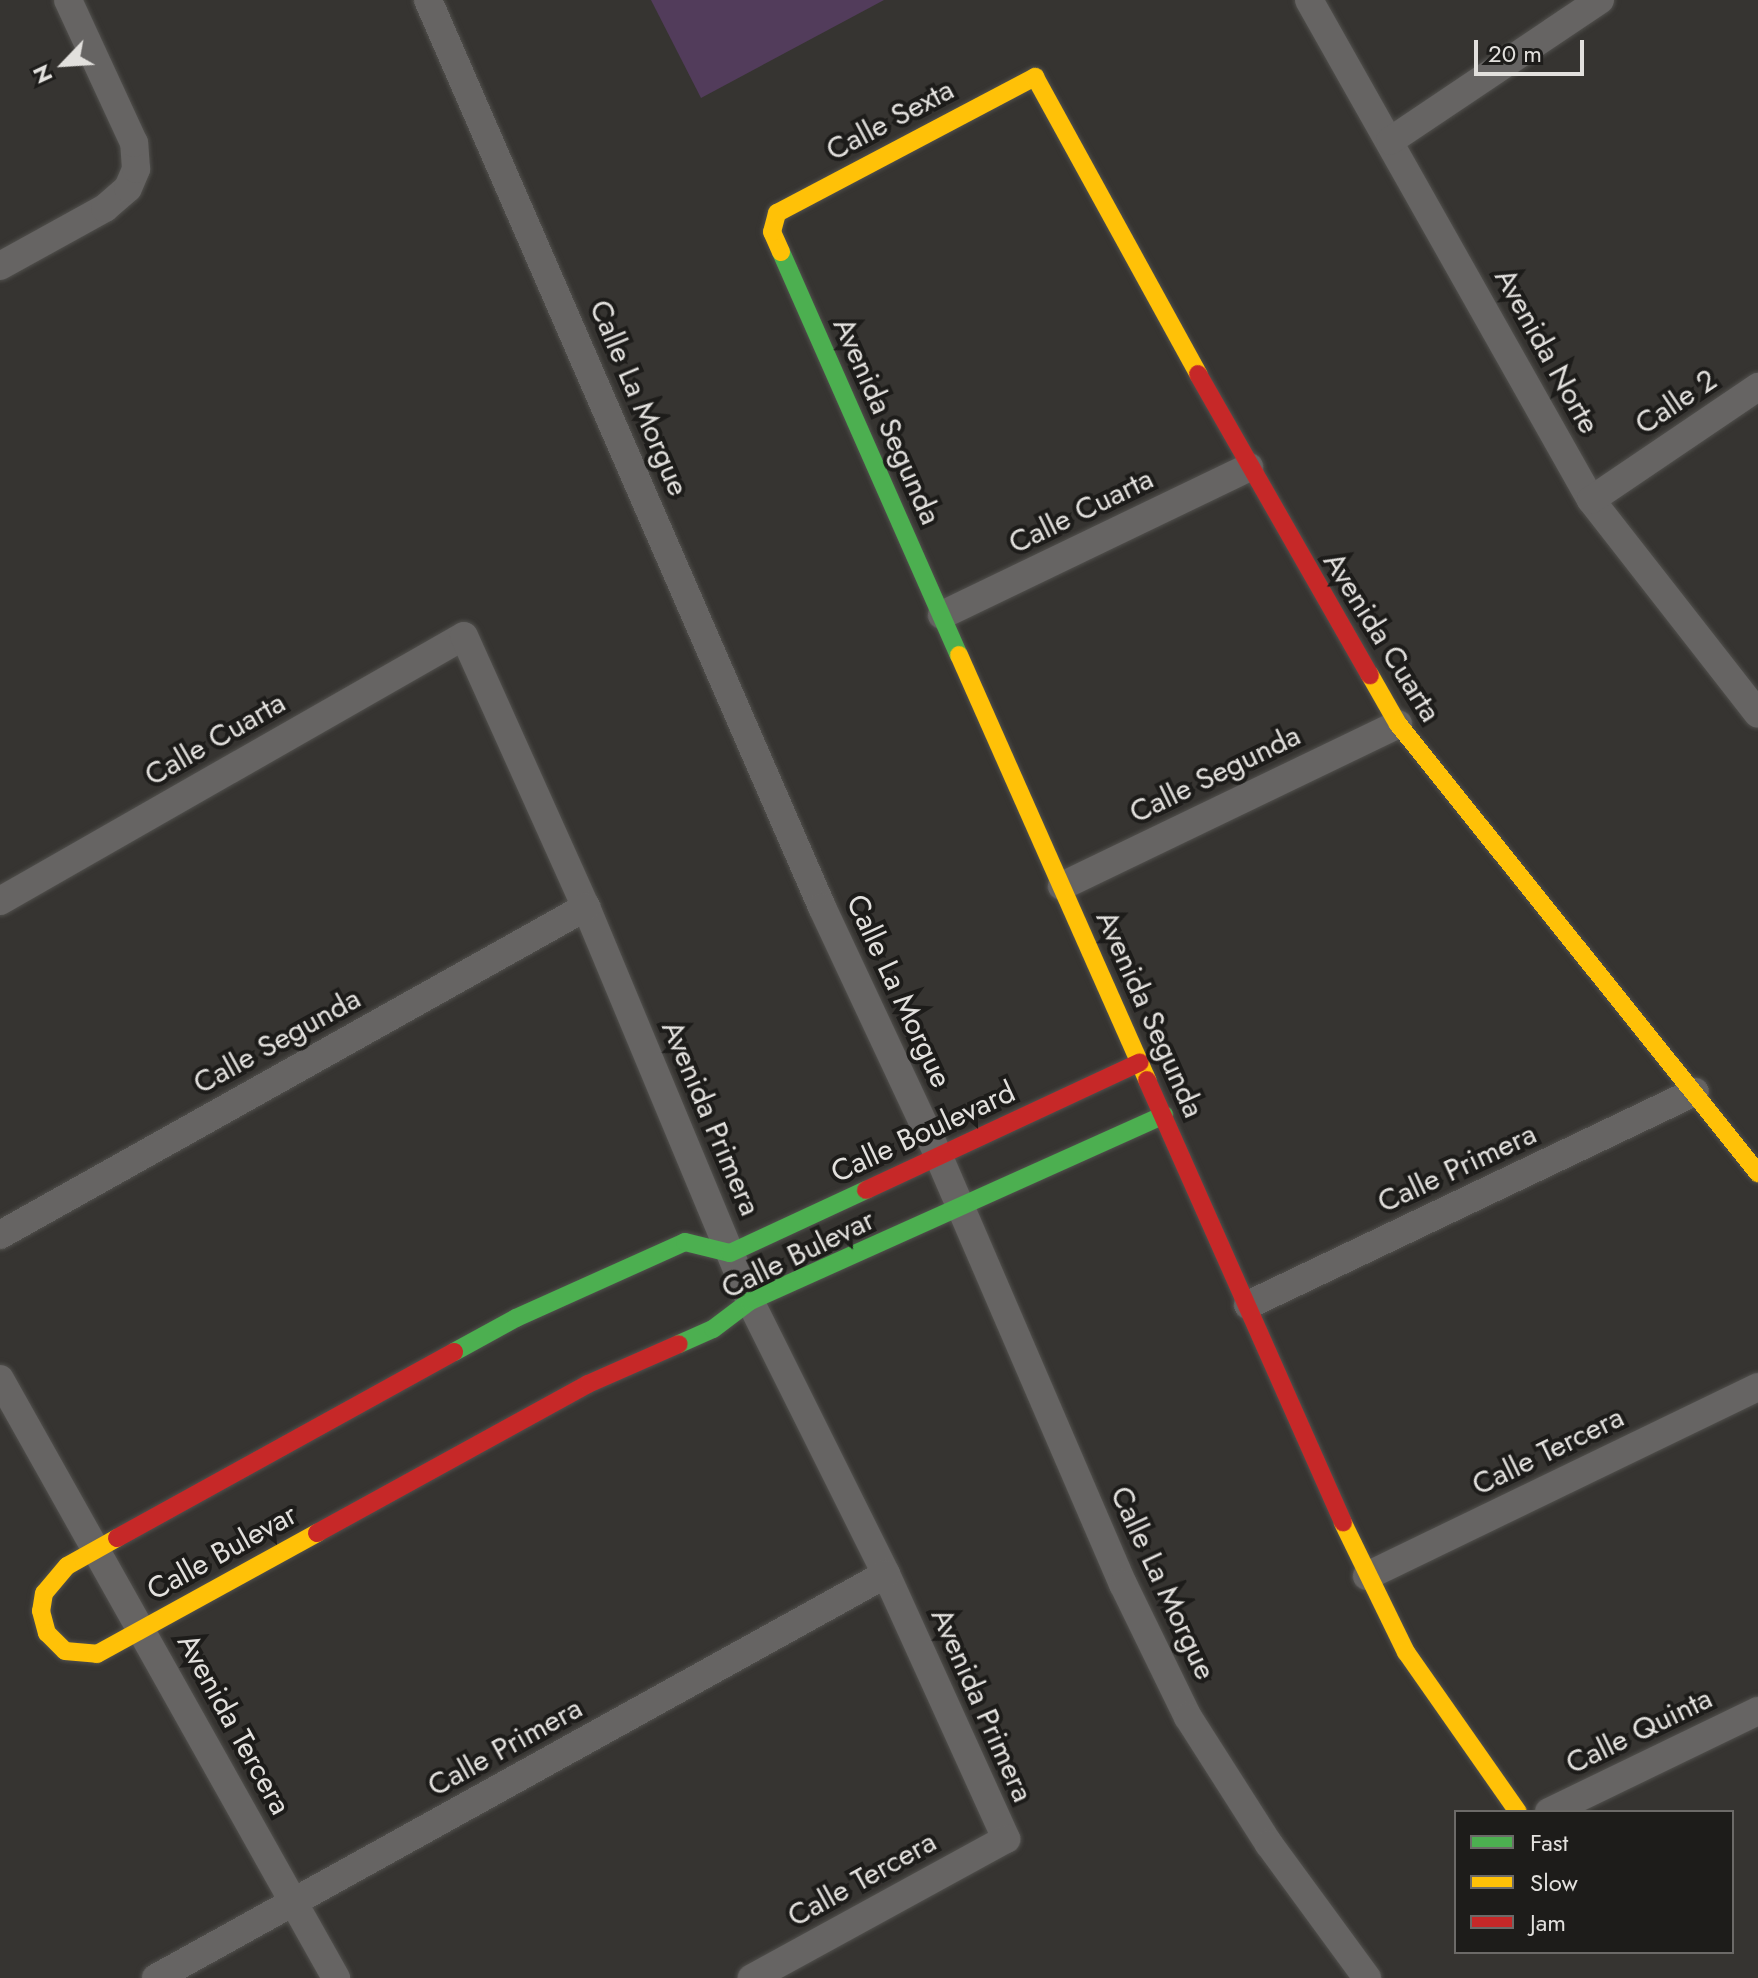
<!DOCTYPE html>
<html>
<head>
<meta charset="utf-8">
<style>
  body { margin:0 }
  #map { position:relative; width:1758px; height:1978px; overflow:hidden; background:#363431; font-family:Jost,sans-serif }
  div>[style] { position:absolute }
  .green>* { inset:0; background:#523c5b }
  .roads { filter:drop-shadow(0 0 2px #51504d) drop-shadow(0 0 2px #51504d) }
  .street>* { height:28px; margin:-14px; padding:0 14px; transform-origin:14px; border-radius:14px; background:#666463 }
  .fast>* { height:18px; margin:-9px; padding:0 9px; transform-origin:9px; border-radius:9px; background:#4caf50 }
  .slow>* { height:18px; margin:-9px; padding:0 9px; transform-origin:9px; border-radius:9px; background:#ffc107 }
  .jam>* { height:18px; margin:-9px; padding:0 9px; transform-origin:9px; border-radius:9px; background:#c62828 }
  span { translate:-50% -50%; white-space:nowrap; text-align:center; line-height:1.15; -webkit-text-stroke:8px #1d1c1a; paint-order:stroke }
  .street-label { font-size:30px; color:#e2e0dd }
  .legend { position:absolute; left:1454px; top:1810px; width:280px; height:144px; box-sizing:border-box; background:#1d1c1a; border:2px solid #6c6a68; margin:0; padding:10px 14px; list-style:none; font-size:24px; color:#e2e0dd }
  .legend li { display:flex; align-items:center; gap:16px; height:40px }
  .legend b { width:40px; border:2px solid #6c6a68 }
  .north { position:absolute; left:24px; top:24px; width:80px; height:80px; -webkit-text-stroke:6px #1d1c1a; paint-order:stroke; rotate:245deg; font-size:22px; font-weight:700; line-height:32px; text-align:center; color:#e2e0dd }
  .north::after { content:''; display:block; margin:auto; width:28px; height:36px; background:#e2e0dd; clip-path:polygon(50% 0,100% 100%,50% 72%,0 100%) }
  .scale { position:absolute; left:1474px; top:40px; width:110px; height:36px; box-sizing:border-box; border:4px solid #e2e0dd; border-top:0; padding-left:10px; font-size:24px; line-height:28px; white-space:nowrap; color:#e2e0dd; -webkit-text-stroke:6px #1d1c1a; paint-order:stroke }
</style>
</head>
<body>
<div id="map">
  <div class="green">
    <div style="clip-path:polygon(651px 0,884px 0,701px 98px)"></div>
  </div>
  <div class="roads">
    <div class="street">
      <div style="left:428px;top:0;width:989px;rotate:66.52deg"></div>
      <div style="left:822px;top:907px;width:276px;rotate:64.9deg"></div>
      <div style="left:939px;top:1157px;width:465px;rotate:66.7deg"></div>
      <div style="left:1123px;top:1584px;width:148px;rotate:64deg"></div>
      <div style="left:1188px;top:1717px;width:151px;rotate:57.5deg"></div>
      <div style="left:1269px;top:1844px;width:166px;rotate:53.8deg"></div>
      <div style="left:1309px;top:0;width:574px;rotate:60.58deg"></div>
      <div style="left:1591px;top:500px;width:271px;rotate:52deg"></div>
      <div style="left:1390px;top:141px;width:253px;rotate:-33.9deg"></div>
      <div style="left:0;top:266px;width:120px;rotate:-28.9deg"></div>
      <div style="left:105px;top:208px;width:30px;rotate:-41deg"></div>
      <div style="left:128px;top:188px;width:21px;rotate:-67deg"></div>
      <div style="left:136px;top:169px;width:26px;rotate:-94deg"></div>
      <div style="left:134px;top:143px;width:157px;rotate:-114.8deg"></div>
      <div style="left:1591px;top:500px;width:202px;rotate:-34.1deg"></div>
      <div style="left:942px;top:615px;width:341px;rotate:-25.7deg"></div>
      <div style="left:1062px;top:886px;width:373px;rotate:-25.7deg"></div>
      <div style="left:0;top:901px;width:534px;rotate:-29.73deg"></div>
      <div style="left:464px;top:636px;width:297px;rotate:65.8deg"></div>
      <div style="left:586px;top:907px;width:427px;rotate:67.4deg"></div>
      <div style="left:750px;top:1301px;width:305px;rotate:63.5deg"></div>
      <div style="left:886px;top:1574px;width:291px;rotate:65.6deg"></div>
      <div style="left:1006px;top:1839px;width:290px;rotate:151.3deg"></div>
      <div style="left:0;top:1235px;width:672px;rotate:-29.24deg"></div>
      <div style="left:1248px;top:1305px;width:495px;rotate:-25.5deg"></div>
      <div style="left:0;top:1379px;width:687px;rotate:60.71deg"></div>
      <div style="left:1367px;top:1576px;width:434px;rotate:-25.8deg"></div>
      <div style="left:1549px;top:1812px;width:232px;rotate:-25.8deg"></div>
      <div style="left:156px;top:1978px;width:834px;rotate:-28.96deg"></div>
    </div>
    <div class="fast">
      <div style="left:781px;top:252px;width:441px;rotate:66.2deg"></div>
      <div style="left:679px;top:1344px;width:37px;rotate:-24deg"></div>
      <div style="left:713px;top:1329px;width:46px;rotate:-37.1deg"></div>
      <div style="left:750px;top:1301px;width:454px;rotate:-24.2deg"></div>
      <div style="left:454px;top:1352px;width:71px;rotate:-28.7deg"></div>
      <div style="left:516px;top:1318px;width:185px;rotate:-24.2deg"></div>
      <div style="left:685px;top:1242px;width:46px;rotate:13.7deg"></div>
      <div style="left:730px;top:1253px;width:150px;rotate:-24.9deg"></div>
    </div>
    <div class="slow">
      <div style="left:781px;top:252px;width:22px;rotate:-114deg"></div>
      <div style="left:772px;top:232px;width:20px;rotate:-75deg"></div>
      <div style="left:777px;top:213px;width:292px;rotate:-27.8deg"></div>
      <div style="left:1035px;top:77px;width:339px;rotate:61.2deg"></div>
      <div style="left:959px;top:655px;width:465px;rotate:66.1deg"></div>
      <div style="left:1370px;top:675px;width:56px;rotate:60.3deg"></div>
      <div style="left:1398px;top:724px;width:576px;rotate:51.28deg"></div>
      <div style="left:1343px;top:1523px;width:144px;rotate:64deg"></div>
      <div style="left:1406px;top:1652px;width:195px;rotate:55deg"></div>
      <div style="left:117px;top:1538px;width:57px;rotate:150.8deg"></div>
      <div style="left:67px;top:1566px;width:35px;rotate:130deg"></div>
      <div style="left:44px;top:1593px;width:18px;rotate:99deg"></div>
      <div style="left:41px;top:1611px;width:23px;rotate:75deg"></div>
      <div style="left:47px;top:1633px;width:25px;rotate:45deg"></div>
      <div style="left:65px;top:1651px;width:32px;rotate:5deg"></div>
      <div style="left:97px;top:1654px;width:251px;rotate:-28.8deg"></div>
    </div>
    <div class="jam">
      <div style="left:1198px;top:374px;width:347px;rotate:60.3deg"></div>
      <div style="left:1147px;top:1080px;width:484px;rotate:66.1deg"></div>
      <div style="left:866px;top:1190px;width:302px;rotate:-25deg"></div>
      <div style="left:317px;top:1533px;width:309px;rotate:-28.8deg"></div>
      <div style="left:588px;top:1384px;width:99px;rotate:-23.7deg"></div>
      <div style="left:117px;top:1538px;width:385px;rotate:-28.9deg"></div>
    </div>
  </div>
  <div class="street-label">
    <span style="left:890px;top:120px;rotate:-28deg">Calle Sexta</span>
    <span style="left:1547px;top:351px;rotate:61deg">Avenida Norte</span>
    <span style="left:639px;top:398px;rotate:67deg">Calle La Morgue</span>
    <span style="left:1676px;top:402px;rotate:-34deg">Calle 2</span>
    <span style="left:887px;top:421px;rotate:66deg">Avenida Segunda</span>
    <span style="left:1081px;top:511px;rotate:-26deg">Calle Cuarta</span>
    <span style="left:1382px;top:637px;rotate:58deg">Avenida Cuarta</span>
    <span style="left:215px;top:739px;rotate:-30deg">Calle Cuarta</span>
    <span style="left:1215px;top:774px;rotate:-26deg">Calle Segunda</span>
    <span style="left:899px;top:991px;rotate:65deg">Calle La Morgue</span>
    <span style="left:1150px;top:1014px;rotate:66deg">Avenida Segunda</span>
    <span style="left:277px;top:1041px;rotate:-29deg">Calle Segunda</span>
    <span style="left:711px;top:1118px;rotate:67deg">Avenida Primera</span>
    <span style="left:923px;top:1132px;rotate:-25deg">Calle Boulevard</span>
    <span style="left:1457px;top:1168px;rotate:-25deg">Calle Primera</span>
    <span style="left:798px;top:1254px;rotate:-26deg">Calle Bulevar</span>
    <span style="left:1548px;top:1451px;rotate:-26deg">Calle Tercera</span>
    <span style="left:222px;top:1552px;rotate:-29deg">Calle Bulevar</span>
    <span style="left:1163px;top:1583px;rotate:65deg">Calle La Morgue</span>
    <span style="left:982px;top:1705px;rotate:66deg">Avenida Primera</span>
    <span style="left:234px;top:1724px;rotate:61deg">Avenida Tercera</span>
    <span style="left:1639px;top:1731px;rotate:-26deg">Calle Quinta</span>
    <span style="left:505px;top:1747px;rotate:-29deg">Calle Primera</span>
    <span style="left:862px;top:1879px;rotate:-29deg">Calle Tercera</span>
  </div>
  <ul class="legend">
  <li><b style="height:10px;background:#4caf50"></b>Fast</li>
  <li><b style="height:10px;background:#ffc107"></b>Slow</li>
  <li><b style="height:10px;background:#c62828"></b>Jam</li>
  </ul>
  <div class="north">N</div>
  <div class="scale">20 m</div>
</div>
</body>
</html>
